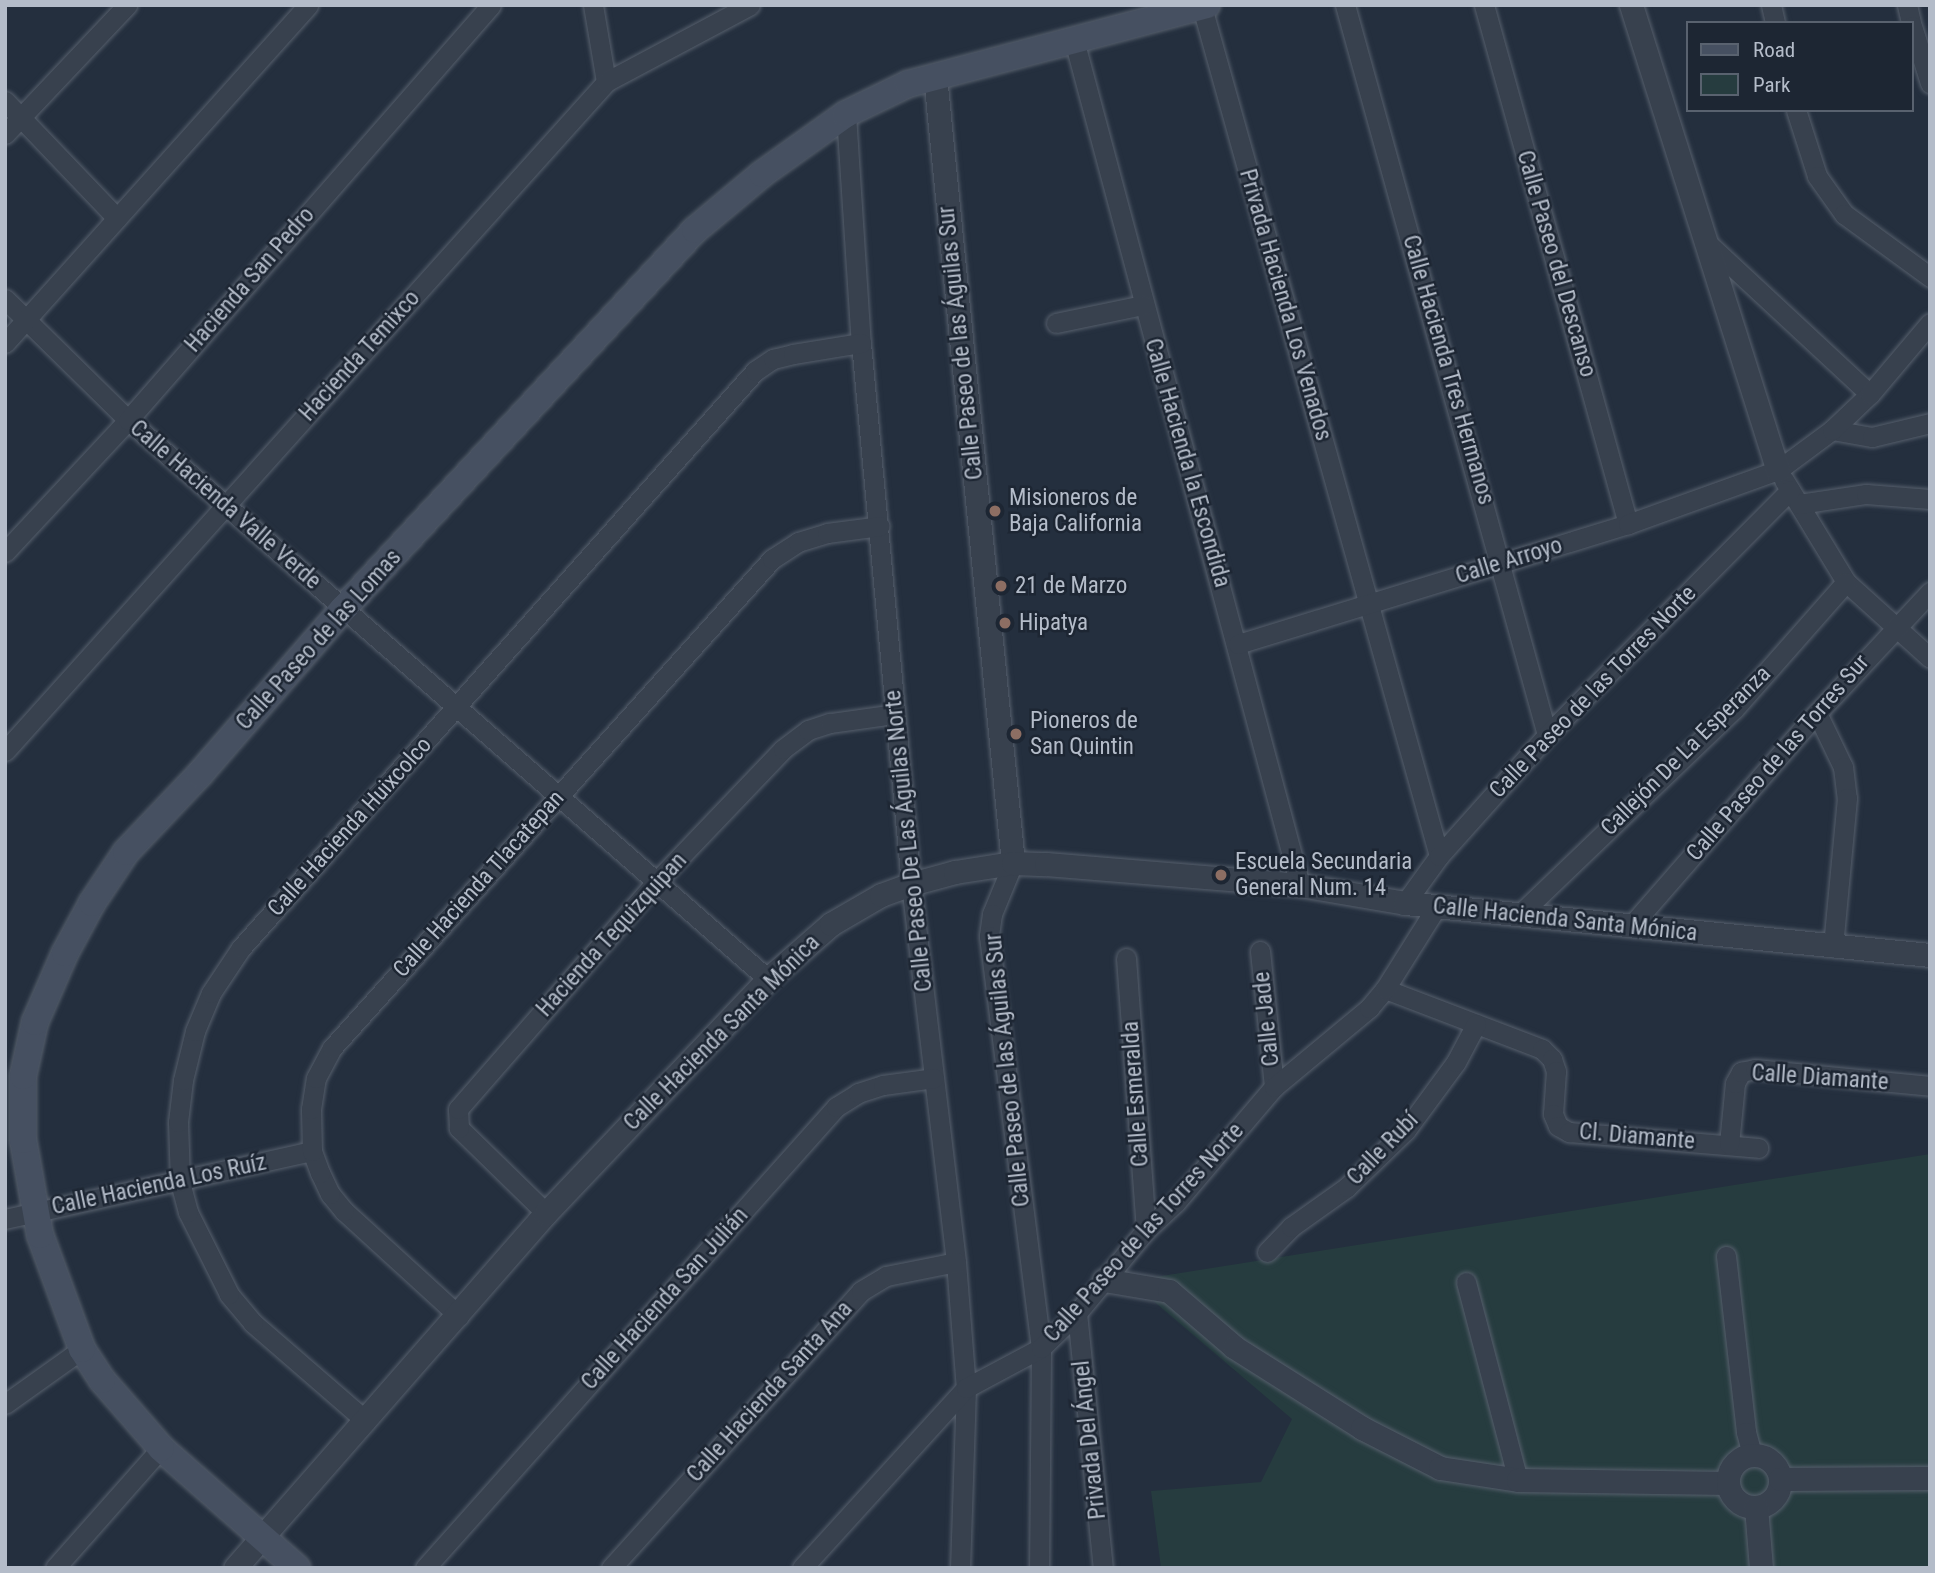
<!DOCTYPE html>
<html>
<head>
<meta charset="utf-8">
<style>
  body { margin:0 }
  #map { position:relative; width:1935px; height:1573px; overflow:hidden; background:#242f3e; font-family:"Roboto Condensed",sans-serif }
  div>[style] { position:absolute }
  .green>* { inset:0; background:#263c3f }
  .roads { filter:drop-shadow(0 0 2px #565f6c) drop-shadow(0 0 2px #565f6c) }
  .minor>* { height:19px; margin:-9.5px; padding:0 9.5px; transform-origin:9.5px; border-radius:9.5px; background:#38414e }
  .tertiary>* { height:23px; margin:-11.5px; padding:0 11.5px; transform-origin:11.5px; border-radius:11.5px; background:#38414e }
  .tertiary>.ring { margin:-11.5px; padding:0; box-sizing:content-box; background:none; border:23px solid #38414e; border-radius:50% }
  .secondary>* { height:26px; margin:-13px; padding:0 13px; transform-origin:13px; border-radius:13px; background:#465061 }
  .dots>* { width:19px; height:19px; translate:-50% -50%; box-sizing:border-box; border:4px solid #1d2633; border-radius:50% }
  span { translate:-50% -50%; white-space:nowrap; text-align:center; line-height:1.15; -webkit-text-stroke:5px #1d2633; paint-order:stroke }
  .street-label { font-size:23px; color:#b4bcc9 }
  .poi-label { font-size:23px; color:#b4bcc9 }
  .left { translate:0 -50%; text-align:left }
  .frame { position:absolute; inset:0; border:7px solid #b4bcc9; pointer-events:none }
  .legend { position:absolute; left:1686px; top:21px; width:228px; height:91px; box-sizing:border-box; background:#1d2633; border:2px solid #59626f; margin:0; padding:9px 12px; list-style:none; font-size:21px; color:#b4bcc9 }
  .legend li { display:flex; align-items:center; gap:14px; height:35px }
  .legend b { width:35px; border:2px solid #59626f }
</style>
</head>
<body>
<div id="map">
  <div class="green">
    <div style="clip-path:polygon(1930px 1154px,1930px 1568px,1161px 1568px,1151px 1491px,1261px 1482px,1292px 1419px,1130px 1281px)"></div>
  </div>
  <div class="roads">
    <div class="minor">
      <div style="left:593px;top:5px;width:78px;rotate:80.4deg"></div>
      <div style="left:1345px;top:5px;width:757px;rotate:74.53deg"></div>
      <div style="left:1484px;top:5px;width:539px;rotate:74.49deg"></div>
      <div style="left:1771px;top:5px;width:18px;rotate:77deg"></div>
      <div style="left:1907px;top:5px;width:18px;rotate:77deg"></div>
      <div style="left:1202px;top:7px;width:881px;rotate:74.4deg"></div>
      <div style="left:1912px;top:26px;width:60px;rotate:72.5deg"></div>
      <div style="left:1074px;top:40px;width:875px;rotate:75.03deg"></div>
      <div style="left:5px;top:101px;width:162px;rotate:46.3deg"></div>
      <div style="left:1796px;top:110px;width:69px;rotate:72.3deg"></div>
      <div style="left:1817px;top:176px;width:47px;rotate:54.6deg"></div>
      <div style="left:1844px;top:214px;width:107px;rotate:36.2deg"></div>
      <div style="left:846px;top:114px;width:229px;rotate:86.3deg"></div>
      <div style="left:861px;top:343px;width:543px;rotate:84.72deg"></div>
      <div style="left:911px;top:884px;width:381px;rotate:83.2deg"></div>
      <div style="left:956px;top:1262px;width:126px;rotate:85.5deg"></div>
      <div style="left:966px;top:1388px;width:180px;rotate:91.9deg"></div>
      <div style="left:5px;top:134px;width:178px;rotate:-46.6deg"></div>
      <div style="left:1704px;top:240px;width:226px;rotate:42.9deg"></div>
      <div style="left:5px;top:299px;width:173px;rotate:44.5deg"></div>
      <div style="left:128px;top:420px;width:850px;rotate:41.14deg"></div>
      <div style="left:1056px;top:323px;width:89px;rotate:-11.7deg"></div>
      <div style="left:5px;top:343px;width:454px;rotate:-48.1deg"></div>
      <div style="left:1832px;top:430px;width:41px;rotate:9.9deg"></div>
      <div style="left:1872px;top:437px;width:60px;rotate:-13.6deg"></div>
      <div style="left:1784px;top:480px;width:119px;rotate:58.7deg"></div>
      <div style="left:1846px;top:582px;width:113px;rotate:42.1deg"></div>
      <div style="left:1799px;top:504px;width:68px;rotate:-8.5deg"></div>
      <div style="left:1866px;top:494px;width:64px;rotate:4.5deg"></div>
      <div style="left:5px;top:552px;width:180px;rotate:-47deg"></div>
      <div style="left:128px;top:420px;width:551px;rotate:-48.82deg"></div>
      <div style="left:1238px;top:644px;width:408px;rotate:-17.1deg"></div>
      <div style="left:1628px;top:524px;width:159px;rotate:-19.8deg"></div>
      <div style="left:1778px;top:470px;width:67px;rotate:-36.5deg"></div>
      <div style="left:1832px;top:430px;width:52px;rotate:-43.5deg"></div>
      <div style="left:1870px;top:394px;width:93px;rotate:-49.8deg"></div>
      <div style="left:1817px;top:713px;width:60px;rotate:64.3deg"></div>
      <div style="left:1843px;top:767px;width:31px;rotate:83deg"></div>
      <div style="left:1847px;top:798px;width:150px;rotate:95.4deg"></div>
      <div style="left:5px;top:751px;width:899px;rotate:-48.06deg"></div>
      <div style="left:606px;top:82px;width:163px;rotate:-28.1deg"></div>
      <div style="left:1013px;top:863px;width:55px;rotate:112.4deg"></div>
      <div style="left:992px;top:914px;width:22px;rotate:98deg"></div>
      <div style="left:989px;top:936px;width:415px;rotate:82.8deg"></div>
      <div style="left:1041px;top:1348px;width:220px;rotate:90.5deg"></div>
      <div style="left:1405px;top:903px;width:58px;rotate:-54.1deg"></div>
      <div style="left:1439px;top:856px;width:162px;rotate:-48.2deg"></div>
      <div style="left:1547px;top:735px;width:345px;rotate:-45.2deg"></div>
      <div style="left:1520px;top:914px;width:296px;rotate:-43.8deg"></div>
      <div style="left:1734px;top:709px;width:169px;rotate:-48.6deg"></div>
      <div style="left:1630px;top:927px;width:284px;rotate:-48.9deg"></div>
      <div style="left:1817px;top:713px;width:166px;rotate:-47deg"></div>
      <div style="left:1260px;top:951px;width:137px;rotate:84.1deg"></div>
      <div style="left:1126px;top:958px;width:273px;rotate:85.8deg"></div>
      <div style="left:1385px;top:989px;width:168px;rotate:20.9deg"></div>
      <div style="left:1542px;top:1049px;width:14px;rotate:45deg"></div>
      <div style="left:1552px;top:1059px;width:13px;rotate:72deg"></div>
      <div style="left:1556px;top:1071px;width:43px;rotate:94deg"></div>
      <div style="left:1553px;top:1114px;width:13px;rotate:67deg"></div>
      <div style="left:1558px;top:1126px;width:13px;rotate:29deg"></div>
      <div style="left:1569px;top:1132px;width:190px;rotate:4.8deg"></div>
      <div style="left:1729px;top:1144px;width:61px;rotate:-84.4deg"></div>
      <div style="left:1735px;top:1083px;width:13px;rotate:-61deg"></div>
      <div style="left:1741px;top:1072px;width:14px;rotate:-12deg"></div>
      <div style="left:1755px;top:1069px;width:176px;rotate:5.5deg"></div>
      <div style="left:546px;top:1213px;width:122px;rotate:-135.7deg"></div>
      <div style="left:459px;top:1128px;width:19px;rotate:-93deg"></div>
      <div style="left:458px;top:1109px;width:303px;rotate:-48.9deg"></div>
      <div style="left:657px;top:881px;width:182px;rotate:-46.3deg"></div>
      <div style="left:783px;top:749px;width:31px;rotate:-37deg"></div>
      <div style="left:808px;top:730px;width:23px;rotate:-18deg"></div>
      <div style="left:830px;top:723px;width:66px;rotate:-7.9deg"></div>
      <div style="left:5px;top:1219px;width:314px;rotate:-12.5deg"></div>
      <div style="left:1267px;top:1252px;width:35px;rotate:-46deg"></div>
      <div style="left:1291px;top:1227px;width:69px;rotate:-35.5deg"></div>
      <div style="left:1347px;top:1187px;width:82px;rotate:-44deg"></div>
      <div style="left:1406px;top:1130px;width:84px;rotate:-53.7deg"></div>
      <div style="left:1456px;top:1062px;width:43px;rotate:-62.2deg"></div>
      <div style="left:1726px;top:1256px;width:177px;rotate:83.5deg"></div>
      <div style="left:1746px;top:1432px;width:24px;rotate:75deg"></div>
      <div style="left:1466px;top:1282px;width:205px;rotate:75.3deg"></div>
      <div style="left:1077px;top:1313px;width:256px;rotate:84.2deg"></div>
      <div style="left:459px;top:1316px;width:156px;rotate:-137.6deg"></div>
      <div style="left:344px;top:1211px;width:22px;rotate:-129deg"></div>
      <div style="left:330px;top:1194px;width:23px;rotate:-115deg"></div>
      <div style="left:320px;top:1173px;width:23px;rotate:-110deg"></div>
      <div style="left:312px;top:1151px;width:42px;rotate:-91.4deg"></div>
      <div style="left:311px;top:1109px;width:31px;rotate:-81deg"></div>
      <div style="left:316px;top:1078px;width:34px;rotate:-62deg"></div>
      <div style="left:332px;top:1048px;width:658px;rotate:-48.02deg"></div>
      <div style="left:772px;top:559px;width:31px;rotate:-33deg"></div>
      <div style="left:798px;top:542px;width:30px;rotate:-17deg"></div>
      <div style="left:827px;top:533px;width:53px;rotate:-7.5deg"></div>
      <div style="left:5px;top:1404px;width:95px;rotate:-35.5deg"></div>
      <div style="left:366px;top:1421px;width:150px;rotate:-139.1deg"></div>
      <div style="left:253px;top:1323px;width:38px;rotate:-130deg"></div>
      <div style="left:229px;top:1294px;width:92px;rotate:-116.6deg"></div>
      <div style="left:188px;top:1212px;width:31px;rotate:-105deg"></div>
      <div style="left:180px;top:1182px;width:60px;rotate:-91.9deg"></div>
      <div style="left:178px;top:1122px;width:42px;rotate:-83.2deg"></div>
      <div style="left:183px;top:1080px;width:50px;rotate:-76.2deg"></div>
      <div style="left:195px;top:1031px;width:41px;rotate:-67.2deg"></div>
      <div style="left:211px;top:993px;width:54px;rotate:-56.3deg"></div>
      <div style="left:241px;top:948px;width:773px;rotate:-48.3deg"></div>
      <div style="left:755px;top:371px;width:22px;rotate:-34deg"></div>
      <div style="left:773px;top:359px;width:21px;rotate:-14deg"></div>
      <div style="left:793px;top:354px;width:69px;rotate:-9.2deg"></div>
      <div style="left:55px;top:1568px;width:160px;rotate:-48.5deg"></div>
      <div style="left:425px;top:1568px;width:618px;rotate:-48.28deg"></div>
      <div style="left:836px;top:1107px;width:26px;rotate:-32deg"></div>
      <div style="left:858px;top:1093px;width:26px;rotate:-18deg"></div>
      <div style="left:883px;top:1085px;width:51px;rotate:-7.8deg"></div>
      <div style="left:611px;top:1568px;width:373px;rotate:-47.9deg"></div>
      <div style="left:861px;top:1291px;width:29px;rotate:-31deg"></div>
      <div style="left:886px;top:1276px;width:71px;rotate:-11.3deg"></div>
      <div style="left:802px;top:1568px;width:244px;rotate:-47.7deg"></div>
      <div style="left:966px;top:1388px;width:85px;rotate:-28.1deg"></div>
      <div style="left:1041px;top:1348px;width:50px;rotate:-44.2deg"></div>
      <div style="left:1077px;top:1313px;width:108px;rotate:-50.3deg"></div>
      <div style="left:1146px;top:1230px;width:41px;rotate:-43deg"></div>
      <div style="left:1176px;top:1202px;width:151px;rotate:-49.6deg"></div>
      <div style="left:1274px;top:1087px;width:124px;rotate:-39.7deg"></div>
      <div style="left:1369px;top:1008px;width:25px;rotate:-50deg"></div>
      <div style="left:1385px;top:989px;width:98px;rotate:-57.9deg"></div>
    </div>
    <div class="tertiary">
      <div style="left:1631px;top:5px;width:488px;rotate:72.5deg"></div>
      <div style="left:935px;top:76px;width:791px;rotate:84.34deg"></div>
      <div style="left:1104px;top:1280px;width:66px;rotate:9.6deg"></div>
      <div style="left:1169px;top:1291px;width:86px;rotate:40.7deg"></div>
      <div style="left:1234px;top:1347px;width:151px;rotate:32.3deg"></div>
      <div style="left:1362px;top:1428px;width:88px;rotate:27.1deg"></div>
      <div style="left:1440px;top:1468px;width:79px;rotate:8.7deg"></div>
      <div style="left:1518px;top:1480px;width:210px;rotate:0.8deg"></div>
      <div class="ring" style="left:1728px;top:1455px;width:29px;height:29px"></div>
      <div style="left:1780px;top:1479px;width:150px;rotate:-0.4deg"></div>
      <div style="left:1756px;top:1507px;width:61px;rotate:85.3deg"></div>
      <div style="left:235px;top:1568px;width:472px;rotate:-48.8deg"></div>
      <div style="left:546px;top:1213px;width:323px;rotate:-46.5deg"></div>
      <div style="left:768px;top:979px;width:84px;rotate:-41.1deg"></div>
      <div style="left:831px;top:924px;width:58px;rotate:-30.1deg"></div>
      <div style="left:881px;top:895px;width:32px;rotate:-20deg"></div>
      <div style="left:911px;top:884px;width:46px;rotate:-15.3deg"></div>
      <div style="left:955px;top:872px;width:59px;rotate:-8.8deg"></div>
      <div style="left:1013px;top:863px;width:33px;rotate:2deg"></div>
      <div style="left:1046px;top:864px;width:255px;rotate:4.7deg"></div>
      <div style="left:1300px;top:885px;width:107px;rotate:9.7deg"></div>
      <div style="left:1405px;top:903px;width:528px;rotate:5.66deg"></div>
    </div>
    <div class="secondary">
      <div style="left:297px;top:1568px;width:181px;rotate:-138.6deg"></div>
      <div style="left:161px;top:1448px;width:90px;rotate:-130.9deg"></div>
      <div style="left:102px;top:1380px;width:37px;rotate:-123deg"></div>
      <div style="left:82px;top:1349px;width:121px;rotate:-110.2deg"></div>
      <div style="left:40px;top:1235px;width:97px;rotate:-100.1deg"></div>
      <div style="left:23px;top:1140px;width:64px;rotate:-90deg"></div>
      <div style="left:23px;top:1076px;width:55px;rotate:-77.5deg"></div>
      <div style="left:35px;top:1022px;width:75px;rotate:-66.5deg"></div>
      <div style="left:65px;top:953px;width:57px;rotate:-61.6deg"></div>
      <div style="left:92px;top:903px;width:61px;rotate:-56.3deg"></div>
      <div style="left:126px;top:852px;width:108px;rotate:-46.5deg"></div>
      <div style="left:200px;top:774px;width:218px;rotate:-49.1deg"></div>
      <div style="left:343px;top:609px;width:517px;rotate:-47.12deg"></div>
      <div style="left:695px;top:230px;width:87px;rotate:-39.9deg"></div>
      <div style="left:762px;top:174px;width:103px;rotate:-35.5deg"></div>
      <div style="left:846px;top:114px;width:69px;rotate:-25.8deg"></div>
      <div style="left:908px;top:84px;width:309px;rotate:-14.8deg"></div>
    </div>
  </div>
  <div class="dots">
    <div style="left:995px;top:511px;background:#8d6e63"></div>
    <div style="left:1001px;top:586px;background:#8d6e63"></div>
    <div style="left:1005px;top:623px;background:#8d6e63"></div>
    <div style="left:1016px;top:734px;background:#8d6e63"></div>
    <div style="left:1221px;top:875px;background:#8d6e63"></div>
  </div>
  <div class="street-label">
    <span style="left:1556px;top:264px;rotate:74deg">Calle Paseo del Descanso</span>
    <span style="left:250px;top:280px;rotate:-49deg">Hacienda San Pedro</span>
    <span style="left:1285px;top:305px;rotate:74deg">Privada Hacienda Los Venados</span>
    <span style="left:961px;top:343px;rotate:-96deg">Calle Paseo de las Águilas Sur</span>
    <span style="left:360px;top:356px;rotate:-48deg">Hacienda Temixco</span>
    <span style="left:1448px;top:370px;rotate:74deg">Calle Hacienda Tres Hermanos</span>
    <span style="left:1187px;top:463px;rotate:74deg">Calle Hacienda la Escondida</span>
    <span style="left:225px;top:505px;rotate:41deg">Calle Hacienda Valle Verde</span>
    <span style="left:1509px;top:561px;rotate:-17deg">Calle Arroyo</span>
    <span style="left:319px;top:640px;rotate:-48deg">Calle Paseo de las Lomas</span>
    <span style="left:1593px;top:692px;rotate:-46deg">Calle Paseo de las Torres Norte</span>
    <span style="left:1686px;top:751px;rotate:-45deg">Callejón De La Esperanza</span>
    <span style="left:1778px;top:758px;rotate:-49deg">Calle Paseo de las Torres Sur</span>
    <span style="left:350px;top:827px;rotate:-48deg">Calle Hacienda Huixcolco</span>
    <span style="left:909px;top:841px;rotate:-96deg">Calle Paseo De Las Águilas Norte</span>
    <span style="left:479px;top:884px;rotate:-48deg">Calle Hacienda Tlacatepan</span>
    <span style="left:1565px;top:920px;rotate:6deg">Calle Hacienda Santa Mónica</span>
    <span style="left:612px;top:935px;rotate:-48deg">Hacienda Tequizquipan</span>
    <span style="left:1267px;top:1019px;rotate:-96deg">Calle Jade</span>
    <span style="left:722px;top:1033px;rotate:-45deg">Calle Hacienda Santa Mónica</span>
    <span style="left:1008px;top:1070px;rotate:-96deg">Calle Paseo de las Águilas Sur</span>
    <span style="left:1820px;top:1078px;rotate:4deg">Calle Diamante</span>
    <span style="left:1136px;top:1094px;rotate:-94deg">Calle Esmeralda</span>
    <span style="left:1637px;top:1137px;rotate:5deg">Cl. Diamante</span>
    <span style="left:1383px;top:1149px;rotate:-46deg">Calle Rubí</span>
    <span style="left:159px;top:1185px;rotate:-12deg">Calle Hacienda Los Ruíz</span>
    <span style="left:1144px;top:1233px;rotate:-48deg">Calle Paseo de las Torres Norte</span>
    <span style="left:665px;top:1299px;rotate:-48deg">Calle Hacienda San Julián</span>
    <span style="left:770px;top:1392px;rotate:-48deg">Calle Hacienda Santa Ana</span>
    <span style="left:1090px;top:1440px;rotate:-96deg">Privada Del Ángel</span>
  </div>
  <div class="poi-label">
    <span class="left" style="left:1009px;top:511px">Misioneros de<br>Baja California</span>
    <span class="left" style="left:1015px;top:586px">21 de Marzo</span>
    <span class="left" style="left:1019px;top:623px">Hipatya</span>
    <span class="left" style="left:1030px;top:734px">Pioneros de<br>San Quintin</span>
    <span class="left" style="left:1235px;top:875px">Escuela Secundaria<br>General Num. 14</span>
  </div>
  <div class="frame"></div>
  <ul class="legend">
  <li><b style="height:9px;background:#465061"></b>Road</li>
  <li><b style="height:19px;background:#263c3f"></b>Park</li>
  </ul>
</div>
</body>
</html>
